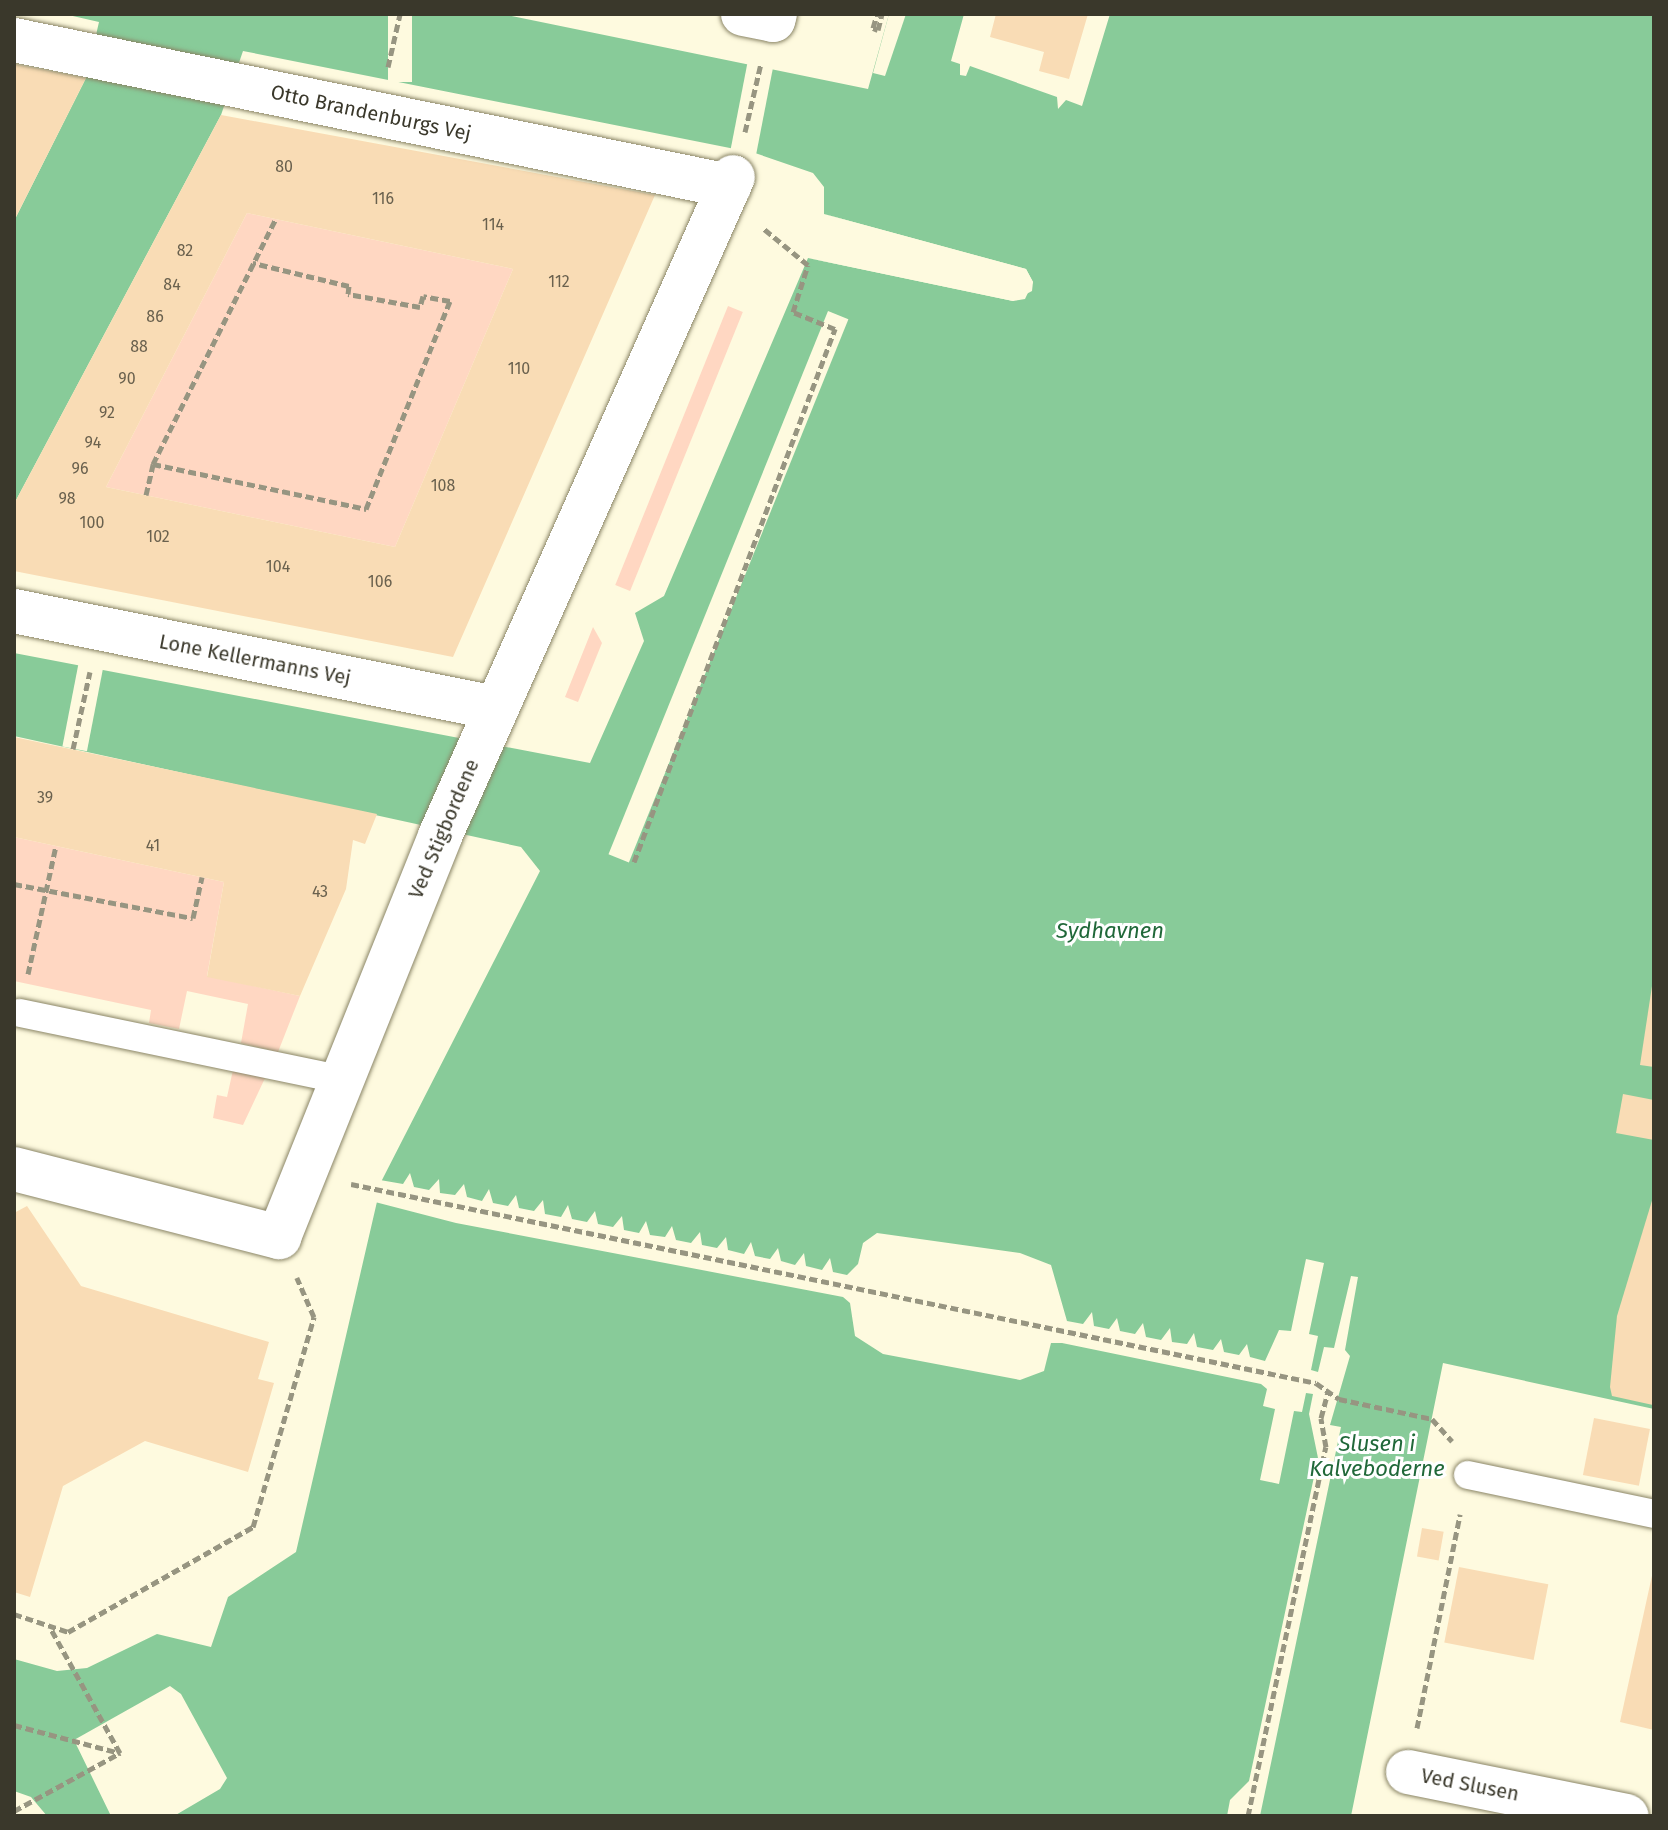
<!DOCTYPE html>
<html>
<head>
<meta charset="utf-8">
<style>
  body { margin:0 }
  #map { position:relative; width:1668px; height:1830px; overflow:hidden; background:#fefadf; font-family:"Fira Sans",sans-serif }
  div>[style] { position:absolute }
  .green>* { inset:0; background:#ffd7c2; transform-origin:0 0 }
  .water>* { inset:0; background:#88cb99 }
  .pier>* { inset:0; background:#fefadf; transform-origin:0 0 }
  .building>* { inset:0; background:#f9dcb5; transform-origin:0 0 }
  .path>* { height:5px; margin-top:-2.5px; transform-origin:0; background:repeating-linear-gradient(90deg,#979581 0 8px,transparent 0 12px) }
  .roads { filter:drop-shadow(0 0 2px #8a8566) drop-shadow(0 0 2px #8a8566) }
  .service>* { height:28px; margin:-14px; padding:0 14px; transform-origin:14px; border-radius:14px; background:#fff }
  .pedestrian>* { height:44px; margin:-22px; padding:0 22px; transform-origin:22px; border-radius:22px; background:#fff }
  .minor>* { height:44px; margin:-22px; padding:0 22px; transform-origin:22px; border-radius:22px; background:#fff }
  span { translate:-50% -50%; white-space:nowrap; text-align:center; line-height:1.15; -webkit-text-stroke:6px #fff; paint-order:stroke }
  .number-label { font-size:16px; color:#6a614e }
  .number-label span { -webkit-text-stroke-width:0 }
  .street-label { font-size:20px; color:#3a382b }
  .water-label { font-size:22px; color:#206839; font-style:italic }
  .frame { position:absolute; inset:0; border:16px solid #3a382b; pointer-events:none }
</style>
</head>
<body>
<div id="map">
  <div class="green">
    <div style="clip-path:polygon(247px 213px,513px 269px,395px 547px,106px 487px)"></div>
    <div style="left:728px;top:306px;width:16px;height:301px;rotate:22deg"></div>
    <div style="clip-path:polygon(593px 627px,602px 643px,578px 702px,565px 697px)"></div>
    <div style="clip-path:polygon(14px 837px,224px 882px,207px 976px,300px 996px,278px 1052px,241px 1043px,248px 1004px,187px 991px,179px 1029px,149px 1023px,151px 1010px,14px 981px)"></div>
    <div style="clip-path:polygon(233px 1070px,266px 1076px,243px 1125px,213px 1118px,217px 1095px,227px 1097px)"></div>
  </div>
  <div class="water">
    <div style="clip-path:polygon(64px 14px,502px 14px,868px 89px,889px 14px,1654px 14px,1654px 1409px,1443px 1363px,1351px 1816px,174px 1816px,220px 1789px,227px 1778px,181px 1694px,170px 1686px,74px 1740px,111px 1816px,47px 1816px,31px 1797px,14px 1791px,14px 1659px,57px 1671px,87px 1668px,157px 1634px,211px 1647px,228px 1597px,296px 1552px,382px 1180px,540px 871px,521px 847px,14px 736px,14px 653px,590px 763px,644px 641px,635px 613px,664px 596px,808px 258px,1013px 301px,1025px 299px,1033px 282px,1026px 269px,824px 214px,824px 187px,813px 173px,755px 153px,243px 51px,221px 115px,14px 504px,14px 221px,86px 78px,99px 22px)"></div>
  </div>
  <div class="pier">
    <div style="left:388px;top:14px;width:24px;height:68px"></div>
    <div style="clip-path:polygon(889px 14px,906px 14px,885px 76px,873px 73px)"></div>
    <div style="clip-path:polygon(964px 14px,1110px 14px,1082px 106px,1066px 100px,1058px 109px,1057px 97px,970px 66px,966px 76px,960px 75px,960px 64px,951px 61px)"></div>
    <div style="left:748px;top:60px;width:26px;height:93px;rotate:11deg"></div>
    <div style="clip-path:polygon(824px 214px,1026px 269px,1033px 282px,1032px 291px,1013px 301px,808px 258px,1014px 297px,1028px 289px,1024px 273px)"></div>
    <div style="left:828px;top:311px;width:22px;height:586px;rotate:22deg"></div>
    <div style="left:79px;top:661px;width:25px;height:87px;rotate:11deg"></div>
    <div style="clip-path:polygon(410px 1173px,414px 1187px,429px 1190px,439px 1179px,440px 1193px,455px 1195px,464px 1184px,467px 1197px,482px 1201px,489px 1189px,493px 1203px,508px 1206px,516px 1195px,519px 1208px,534px 1211px,543px 1200px,545px 1214px,561px 1217px,568px 1205px,572px 1219px,587px 1222px,595px 1211px,598px 1224px,613px 1227px,622px 1216px,624px 1230px,639px 1233px,646px 1221px,650px 1235px,665px 1237px,672px 1226px,676px 1240px,691px 1243px,700px 1232px,702px 1245px,717px 1248px,726px 1237px,728px 1250px,744px 1254px,751px 1242px,755px 1256px,770px 1259px,778px 1248px,781px 1261px,795px 1265px,804px 1253px,806px 1266px,822px 1270px,830px 1258px,833px 1272px,847px 1275px,858px 1264px,863px 1243px,877px 1233px,1020px 1253px,1051px 1265px,1067px 1321px,1083px 1324px,1092px 1312px,1094px 1326px,1109px 1329px,1117px 1318px,1120px 1331px,1135px 1334px,1143px 1323px,1146px 1337px,1161px 1340px,1170px 1328px,1172px 1342px,1187px 1344px,1194px 1333px,1197px 1347px,1213px 1350px,1221px 1339px,1224px 1352px,1239px 1355px,1247px 1344px,1250px 1357px,1265px 1361px,1279px 1330px,1291px 1331px,1306px 1259px,1324px 1263px,1309px 1334px,1318px 1336px,1311px 1370px,1318px 1372px,1324px 1347px,1334px 1348px,1351px 1276px,1358px 1277px,1345px 1350px,1350px 1356px,1330px 1425px,1341px 1427px,1260px 1816px,1227px 1816px,1230px 1800px,1249px 1781px,1318px 1458px,1309px 1414px,1313px 1394px,1306px 1393px,1302px 1412px,1294px 1411px,1279px 1484px,1260px 1480px,1275px 1409px,1263px 1406px,1267px 1389px,1261px 1384px,1062px 1343px,1051px 1343px,1044px 1371px,1020px 1380px,883px 1354px,855px 1336px,850px 1303px,843px 1297px,456px 1223px,375px 1202px,380px 1180px,403px 1184px)"></div>
  </div>
  <div class="building">
    <div style="clip-path:polygon(996px 14px,1088px 14px,1069px 79px,1039px 71px,1044px 52px,990px 37px)"></div>
    <div style="clip-path:polygon(14px 64px,86px 78px,14px 221px)"></div>
    <div style="clip-path:polygon(evenodd,221px 115px,655px 195px,453px 657px,14px 571px,14px 504px,221px 115px,247px 213px,513px 269px,395px 547px,106px 487px,247px 213px)"></div>
    <div style="clip-path:polygon(14px 737px,377px 814px,365px 844px,353px 840px,346px 889px,300px 996px,207px 977px,224px 882px,14px 837px)"></div>
    <div style="clip-path:polygon(1654px 973px,1654px 1067px,1640px 1065px)"></div>
    <div style="clip-path:polygon(1623px 1094px,1654px 1100px,1654px 1140px,1616px 1133px)"></div>
    <div style="clip-path:polygon(1654px 1194px,1654px 1403px,1653px 1405px,1612px 1396px,1610px 1387px,1617px 1316px)"></div>
    <div style="clip-path:polygon(27px 1206px,81px 1286px,269px 1342px,258px 1379px,274px 1383px,248px 1472px,145px 1441px,63px 1486px,30px 1597px,14px 1592px,14px 1213px)"></div>
    <div style="left:1594px;top:1418px;width:57px;height:58px;rotate:11deg"></div>
    <div style="left:1422px;top:1528px;width:22px;height:29px;rotate:10deg"></div>
    <div style="left:1459px;top:1567px;width:91px;height:77px;rotate:11deg"></div>
    <div style="clip-path:polygon(1653px 1571px,1654px 1571px,1654px 1730px,1620px 1722px)"></div>
  </div>
  <div class="path">
    <div style="left:873px;top:28px;width:5px;rotate:22deg"></div>
    <div style="left:878px;top:30px;width:16px;rotate:-76deg"></div>
    <div style="left:873px;top:28px;width:15px;rotate:-74deg"></div>
    <div style="left:388px;top:67px;width:54px;rotate:-77.2deg"></div>
    <div style="left:745px;top:132px;width:71px;rotate:-76.9deg"></div>
    <div style="left:153px;top:464px;width:218px;rotate:11.9deg"></div>
    <div style="left:366px;top:509px;width:224px;rotate:-68deg"></div>
    <div style="left:450px;top:301px;width:27px;rotate:-170deg"></div>
    <div style="left:423px;top:296px;width:11px;rotate:105deg"></div>
    <div style="left:420px;top:307px;width:73px;rotate:-169.8deg"></div>
    <div style="left:348px;top:294px;width:8px;rotate:-83deg"></div>
    <div style="left:349px;top:286px;width:99px;rotate:-166.5deg"></div>
    <div style="left:146px;top:495px;width:32px;rotate:-77deg"></div>
    <div style="left:153px;top:464px;width:273px;rotate:-63.4deg"></div>
    <div style="left:73px;top:749px;width:79px;rotate:-77.6deg"></div>
    <div style="left:634px;top:862px;width:570px;rotate:-69.34deg"></div>
    <div style="left:835px;top:329px;width:45px;rotate:-158deg"></div>
    <div style="left:793px;top:312px;width:49px;rotate:-72.3deg"></div>
    <div style="left:808px;top:265px;width:58px;rotate:-140.6deg"></div>
    <div style="left:14px;top:884px;width:182px;rotate:10.8deg"></div>
    <div style="left:193px;top:918px;width:42px;rotate:-77.6deg"></div>
    <div style="left:28px;top:974px;width:131px;rotate:-77.7deg"></div>
    <div style="left:351px;top:1184px;width:985px;rotate:11.65deg"></div>
    <div style="left:1316px;top:1383px;width:28px;rotate:35deg"></div>
    <div style="left:1339px;top:1399px;width:95px;rotate:12.1deg"></div>
    <div style="left:1432px;top:1419px;width:30px;rotate:48deg"></div>
    <div style="left:14px;top:1614px;width:57px;rotate:18.4deg"></div>
    <div style="left:68px;top:1632px;width:213px;rotate:-29.6deg"></div>
    <div style="left:253px;top:1527px;width:219px;rotate:-73.8deg"></div>
    <div style="left:314px;top:1317px;width:43px;rotate:-113.6deg"></div>
    <div style="left:14px;top:1725px;width:110px;rotate:14.8deg"></div>
    <div style="left:1417px;top:1728px;width:218px;rotate:-78.6deg"></div>
    <div style="left:14px;top:1811px;width:121px;rotate:-28.7deg"></div>
    <div style="left:120px;top:1753px;width:144px;rotate:-119.1deg"></div>
    <div style="left:1248px;top:1816px;width:377px;rotate:-78.1deg"></div>
    <div style="left:1326px;top:1447px;width:29px;rotate:-100deg"></div>
    <div style="left:1321px;top:1418px;width:28px;rotate:-75deg"></div>
  </div>
  <div class="roads">
    <div class="service">
      <div style="left:20px;top:1013px;width:330px;rotate:11.7deg"></div>
      <div style="left:1468px;top:1475px;width:190px;rotate:11.8deg"></div>
    </div>
    <div class="pedestrian">
      <div style="left:743px;top:14px;width:31px;rotate:11deg"></div>
    </div>
    <div class="minor">
      <div style="left:773px;top:20px;width:6px;rotate:-72deg"></div>
      <div style="left:14px;top:40px;width:730px;rotate:11.54deg"></div>
      <div style="left:14px;top:611px;width:492px;rotate:11.4deg"></div>
      <div style="left:14px;top:1169px;width:274px;rotate:14.4deg"></div>
      <div style="left:279px;top:1237px;width:432px;rotate:-68.1deg"></div>
      <div style="left:440px;top:836px;width:721px;rotate:-66.03deg"></div>
      <div style="left:1408px;top:1772px;width:223px;rotate:11.4deg"></div>
    </div>
  </div>
  <div class="number-label">
    <span style="left:284px;top:167px">80</span>
    <span style="left:383px;top:199px">116</span>
    <span style="left:493px;top:225px">114</span>
    <span style="left:185px;top:251px">82</span>
    <span style="left:559px;top:282px">112</span>
    <span style="left:172px;top:285px">84</span>
    <span style="left:155px;top:317px">86</span>
    <span style="left:139px;top:347px">88</span>
    <span style="left:519px;top:369px">110</span>
    <span style="left:127px;top:379px">90</span>
    <span style="left:107px;top:413px">92</span>
    <span style="left:93px;top:443px">94</span>
    <span style="left:80px;top:469px">96</span>
    <span style="left:443px;top:486px">108</span>
    <span style="left:67px;top:499px">98</span>
    <span style="left:92px;top:523px">100</span>
    <span style="left:158px;top:537px">102</span>
    <span style="left:278px;top:567px">104</span>
    <span style="left:380px;top:582px">106</span>
    <span style="left:45px;top:798px">39</span>
    <span style="left:153px;top:846px">41</span>
    <span style="left:320px;top:892px">43</span>
  </div>
  <div class="street-label">
    <span style="left:371px;top:113px;rotate:12deg">Otto Brandenburgs Vej</span>
    <span style="left:255px;top:660px;rotate:11deg">Lone Kellermanns Vej</span>
    <span style="left:444px;top:829px;rotate:-67deg">Ved Stigbordene</span>
    <span style="left:1470px;top:1785px;rotate:11deg">Ved Slusen</span>
  </div>
  <div class="water-label">
    <span style="left:1110px;top:931px">Sydhavnen</span>
    <span style="left:1377px;top:1456px">Slusen i<br>Kalveboderne</span>
  </div>
  <div class="frame"></div>
</div>
</body>
</html>
